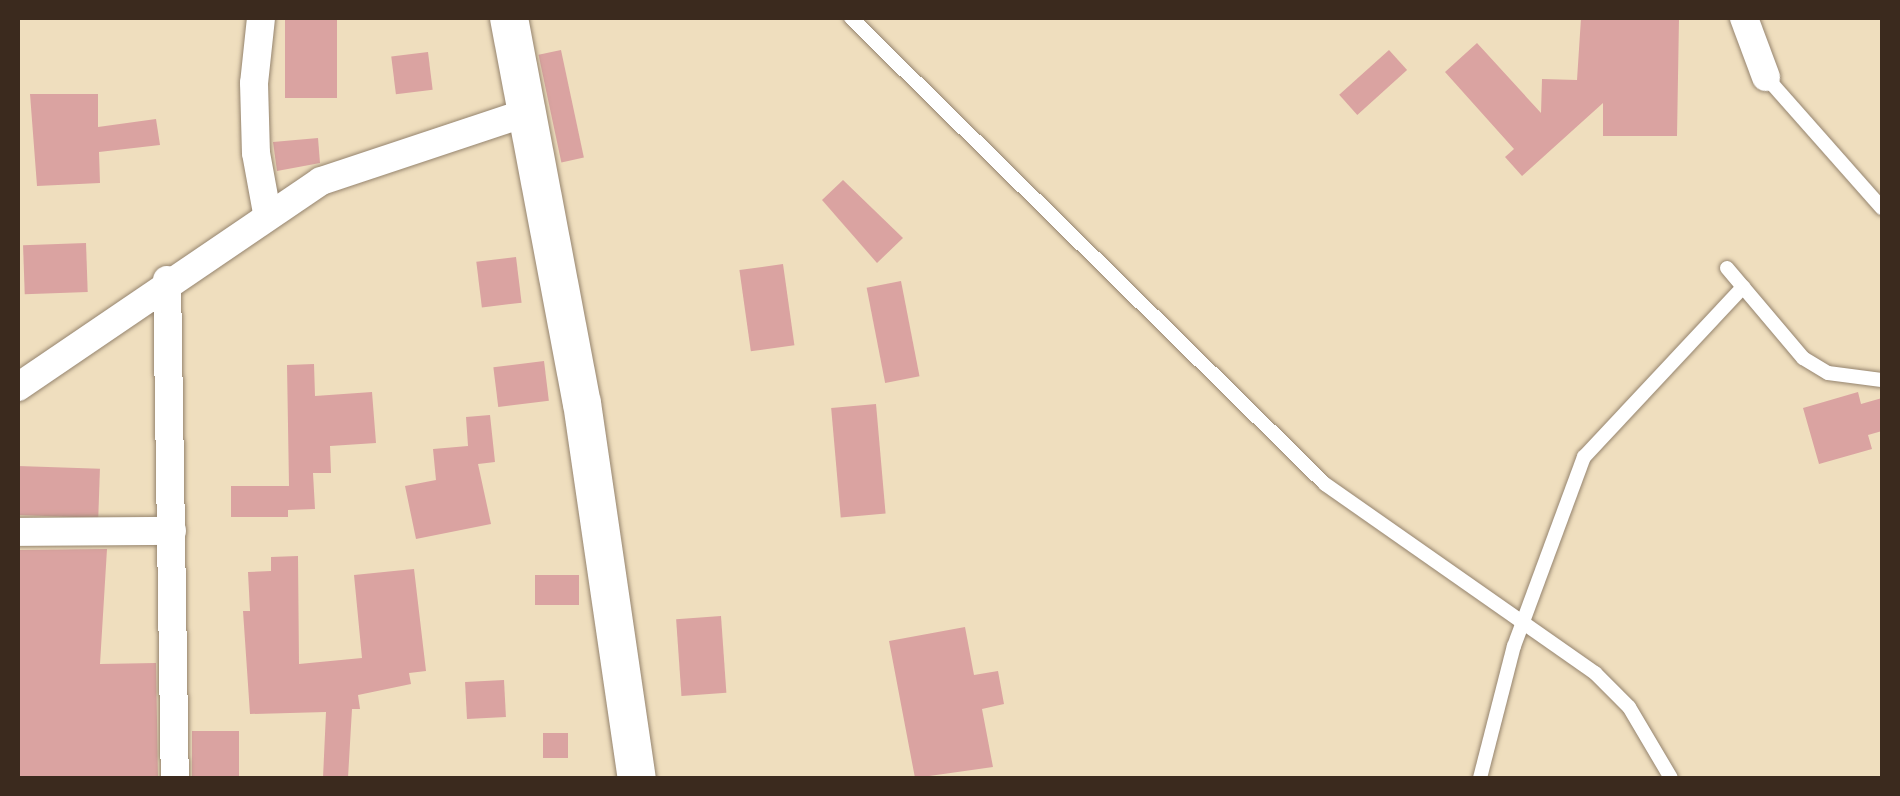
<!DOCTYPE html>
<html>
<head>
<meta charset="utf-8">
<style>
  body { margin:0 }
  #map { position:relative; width:1900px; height:796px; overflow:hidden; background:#efdebe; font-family:"Balsamiq Sans",sans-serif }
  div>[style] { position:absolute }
  .building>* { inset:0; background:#daa3a1; transform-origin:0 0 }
  .roads { filter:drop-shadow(0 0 2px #95846e) drop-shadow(0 0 2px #95846e) }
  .lane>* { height:14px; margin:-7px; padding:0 7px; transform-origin:7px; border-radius:7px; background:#fff }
  .street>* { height:28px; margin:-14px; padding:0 14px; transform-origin:14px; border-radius:14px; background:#fff }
  .secondary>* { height:38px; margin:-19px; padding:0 19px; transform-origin:19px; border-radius:19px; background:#fff }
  span { translate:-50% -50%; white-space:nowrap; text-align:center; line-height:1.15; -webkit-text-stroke:8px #f7f3e8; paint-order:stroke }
  .frame { position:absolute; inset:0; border:20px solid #3b2a1e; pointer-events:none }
</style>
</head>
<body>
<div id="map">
  <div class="building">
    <div style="left:285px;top:18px;width:52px;height:80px"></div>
    <div style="clip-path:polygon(1581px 18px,1679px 18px,1677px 136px,1603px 136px,1603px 103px,1522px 176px,1505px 157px,1514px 149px,1445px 72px,1477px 43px,1541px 113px,1542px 79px,1577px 80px)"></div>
    <div style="left:561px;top:50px;width:110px;height:23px;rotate:78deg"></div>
    <div style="left:1389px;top:50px;width:27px;height:67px;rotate:48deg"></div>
    <div style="left:428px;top:52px;width:38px;height:37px;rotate:83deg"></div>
    <div style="clip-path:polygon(30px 94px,98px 94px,98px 127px,156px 119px,160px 145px,99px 152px,100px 183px,37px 186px)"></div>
    <div style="clip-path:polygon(318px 138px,320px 163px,277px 171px,273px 142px)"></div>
    <div style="clip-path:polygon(843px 180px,903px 238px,877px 263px,822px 200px)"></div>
    <div style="left:86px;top:243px;width:49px;height:63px;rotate:88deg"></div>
    <div style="left:516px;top:257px;width:46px;height:40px;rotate:83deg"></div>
    <div style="left:783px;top:264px;width:82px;height:44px;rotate:82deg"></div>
    <div style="left:901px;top:281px;width:97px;height:35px;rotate:79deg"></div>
    <div style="left:544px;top:361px;width:40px;height:51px;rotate:83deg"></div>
    <div style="clip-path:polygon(314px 364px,315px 396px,372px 392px,376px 443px,330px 446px,331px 473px,313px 473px,315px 509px,288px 510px,288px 517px,231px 517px,231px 486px,289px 486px,287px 365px)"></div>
    <div style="clip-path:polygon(1858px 392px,1861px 404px,1882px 398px,1882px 431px,1868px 435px,1872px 449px,1819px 464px,1803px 408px)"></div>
    <div style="left:876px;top:404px;width:110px;height:45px;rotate:85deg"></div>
    <div style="clip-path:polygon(490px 415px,495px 462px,478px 464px,491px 524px,416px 539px,405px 486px,436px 480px,433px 449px,468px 446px,466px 417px)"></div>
    <div style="left:18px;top:466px;width:82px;height:49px;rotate:2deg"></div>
    <div style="clip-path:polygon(18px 550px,107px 549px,100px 664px,156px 663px,158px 778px,18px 778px)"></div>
    <div style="clip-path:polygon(298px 556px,299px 664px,362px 658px,354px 575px,414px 569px,426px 671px,409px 673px,411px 684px,358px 695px,360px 709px,352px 709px,348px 778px,323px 778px,326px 712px,250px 714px,243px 611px,250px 611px,248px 572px,271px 571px,271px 557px)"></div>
    <div style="left:535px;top:575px;width:44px;height:30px"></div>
    <div style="left:721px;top:616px;width:77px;height:45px;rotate:86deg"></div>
    <div style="clip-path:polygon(965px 627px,974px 675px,998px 671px,1004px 704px,982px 709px,993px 767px,915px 778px,889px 641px)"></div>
    <div style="left:504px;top:680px;width:37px;height:39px;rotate:87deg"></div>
    <div style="left:192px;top:731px;width:47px;height:47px"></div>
    <div style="left:543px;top:733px;width:25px;height:25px"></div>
  </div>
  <div class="roads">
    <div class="lane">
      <div style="left:851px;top:18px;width:665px;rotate:44.51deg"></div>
      <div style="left:1325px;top:484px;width:330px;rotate:35deg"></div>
      <div style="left:1595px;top:673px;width:48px;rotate:45deg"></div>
      <div style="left:1629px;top:707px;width:82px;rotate:59.4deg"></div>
      <div style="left:1766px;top:77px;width:175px;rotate:48.5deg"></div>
      <div style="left:1727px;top:268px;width:118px;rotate:49.8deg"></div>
      <div style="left:1803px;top:358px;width:29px;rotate:31deg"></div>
      <div style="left:1828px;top:373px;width:54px;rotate:7.4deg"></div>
      <div style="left:1480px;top:778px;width:136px;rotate:-75.6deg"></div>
      <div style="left:1514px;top:646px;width:202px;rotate:-69.7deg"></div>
      <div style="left:1584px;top:457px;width:233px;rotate:-46.9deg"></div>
    </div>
    <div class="street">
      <div style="left:261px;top:18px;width:65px;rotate:96.1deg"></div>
      <div style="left:254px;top:83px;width:70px;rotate:88.4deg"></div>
      <div style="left:256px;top:153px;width:61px;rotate:79.6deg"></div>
      <div style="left:1744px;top:18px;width:63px;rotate:69.6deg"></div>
      <div style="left:167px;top:280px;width:498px;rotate:89.1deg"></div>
      <div style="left:18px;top:387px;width:366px;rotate:-34.2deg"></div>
      <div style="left:321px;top:181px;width:215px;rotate:-18.4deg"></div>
      <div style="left:18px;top:532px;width:154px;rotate:-0.4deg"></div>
    </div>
    <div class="secondary">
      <div style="left:509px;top:18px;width:392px;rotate:79.3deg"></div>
      <div style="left:582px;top:403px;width:379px;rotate:81.7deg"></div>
    </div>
  </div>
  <div class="frame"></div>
</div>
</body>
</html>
